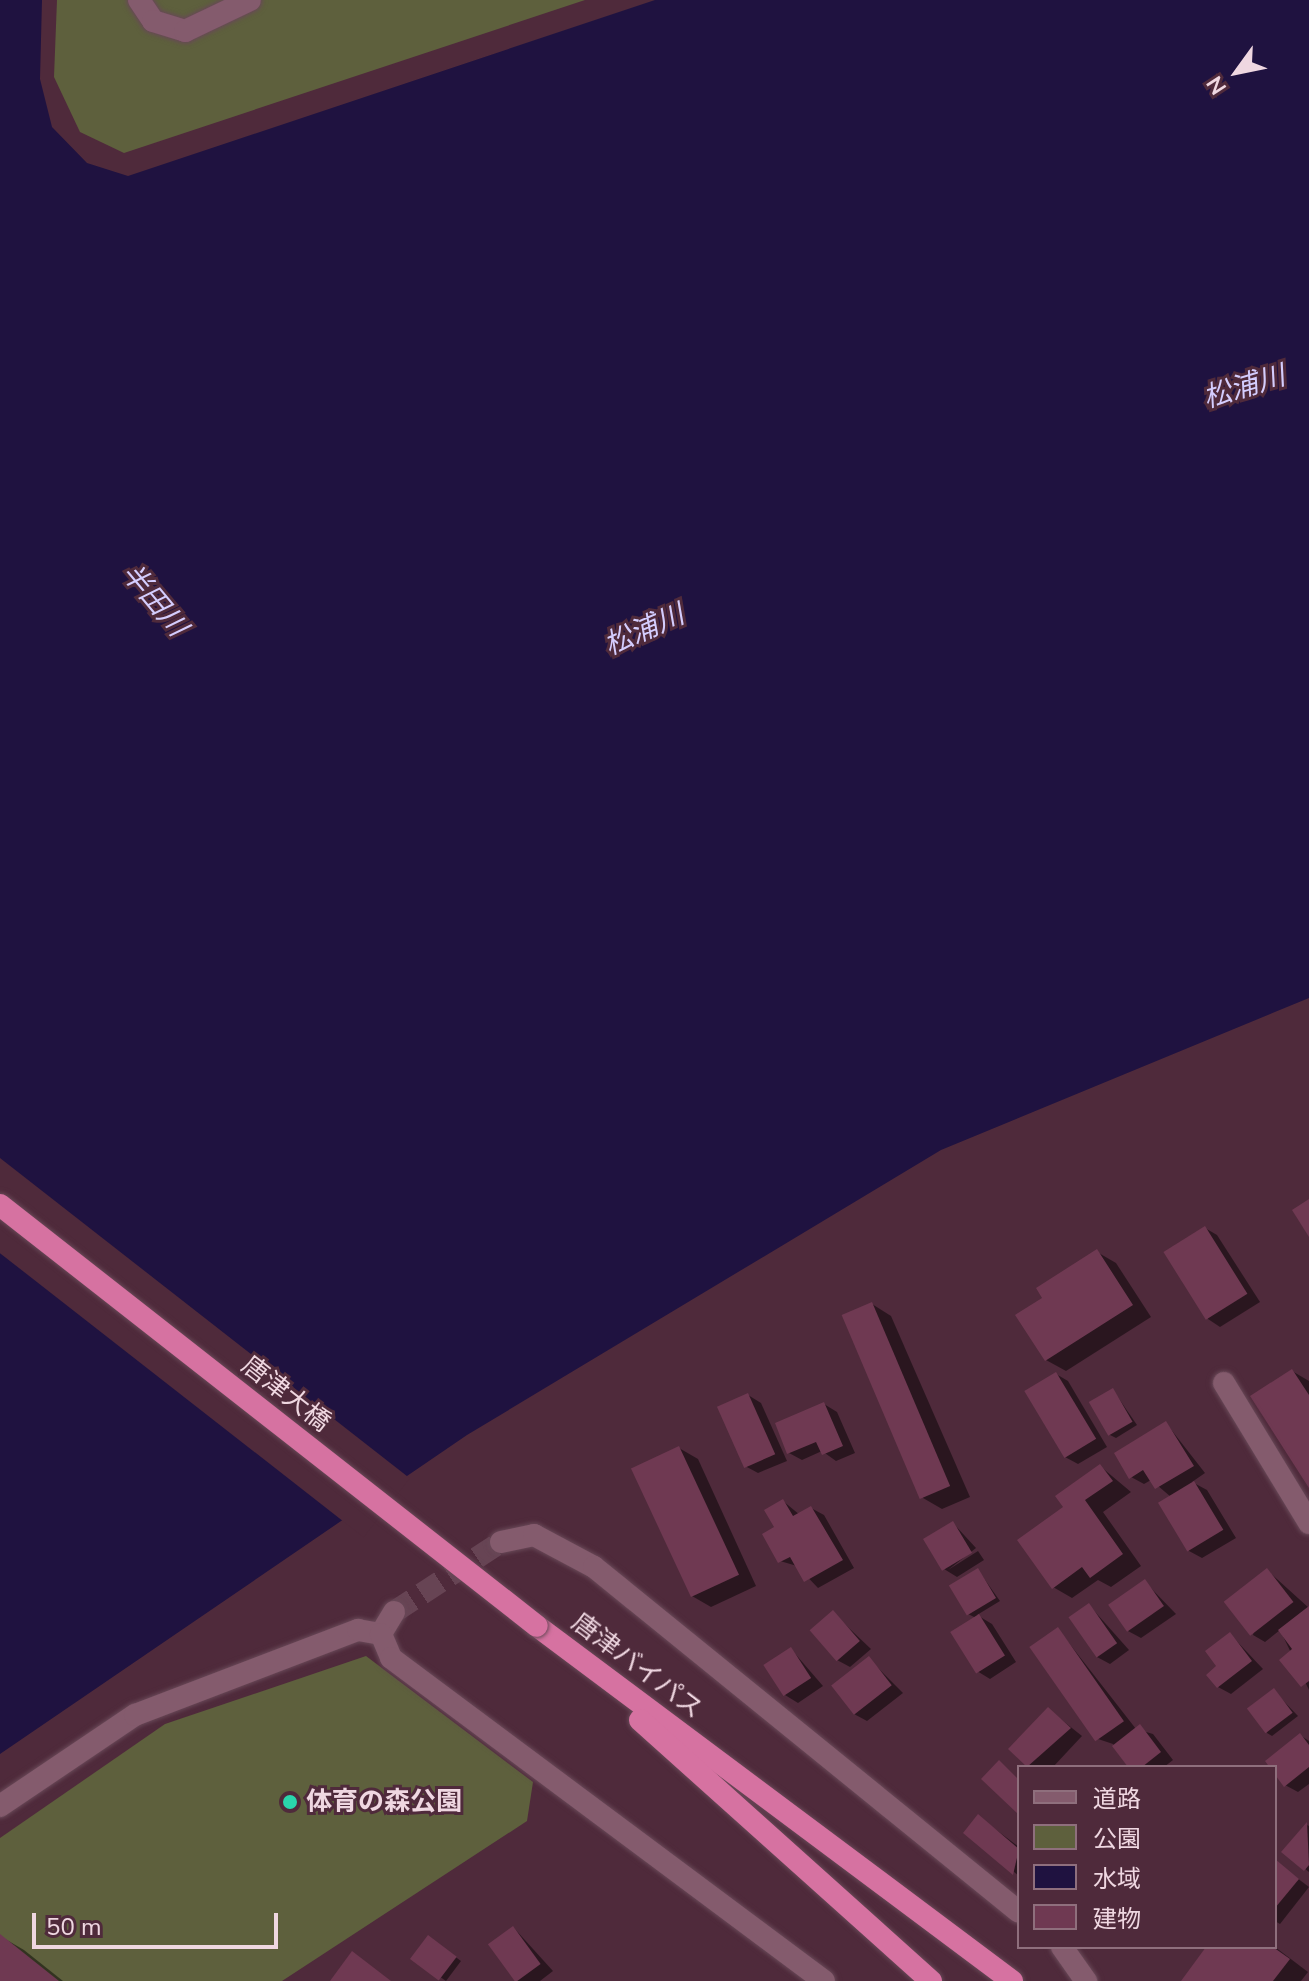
<!DOCTYPE html>
<html>
<head>
<meta charset="utf-8">
<style>
  body { margin:0 }
  #map { position:relative; width:1309px; height:1981px; overflow:hidden; background:#4f2a3b; font-family:"Nunito Sans","Noto Sans JP",sans-serif }
  div>[style] { position:absolute }
  .green>* { inset:0; background:#5e603d }
  .water>* { inset:0; background:#1f1240 }
  .pier>* { inset:0; background:#4f2a3b; transform-origin:0 0 }
  .shadow>* { inset:0; background:#0007 }
  .building>* { inset:0; background:#6f3952; transform-origin:0 0 }
  .minor-tunnel>* { height:22px; margin-top:-11px; transform-origin:0; background:repeating-linear-gradient(90deg,#674454 0 22px,transparent 0 33px) }
  .roads { filter:drop-shadow(0 0 2px #684857) drop-shadow(0 0 2px #684857) }
  .pedestrian>* { height:22px; margin:-11px; padding:0 11px; transform-origin:11px; border-radius:11px; background:#845b6d }
  .minor>* { height:22px; margin:-11px; padding:0 11px; transform-origin:11px; border-radius:11px; background:#845b6d }
  .trunk>* { height:22px; margin:-11px; padding:0 11px; transform-origin:11px; border-radius:11px; background:#d672a1 }
  .bridges { filter:drop-shadow(0 0 2px #684857) drop-shadow(0 0 2px #684857) }
  .trunk-bridge>* { height:22px; margin:-11px; padding:0 11px; transform-origin:11px; border-radius:11px; background:#d672a1 }
  .dots>* { width:22px; height:22px; translate:-50% -50%; box-sizing:border-box; border:4px solid #4f2a3b; border-radius:50% }
  span { translate:-50% -50%; white-space:nowrap; text-align:center; line-height:1.15; -webkit-text-stroke:6px #4f2a3b; paint-order:stroke }
  .street-label { font-size:26px; color:#efd7e1 }
  .poi-label { font-size:26px; color:#efd7e1; font-weight:700 }
  .left { translate:0 -50%; text-align:left }
  .water-label { font-size:28px; color:#d4cdfe; font-style:italic }
  .legend { position:absolute; left:1017px; top:1765px; width:260px; height:184px; box-sizing:border-box; background:#4f2a3b; border:2px solid #8f6f7d; margin:0; padding:10px 14px; list-style:none; font-size:24px; color:#efd7e1 }
  .legend li { display:flex; align-items:center; gap:16px; height:40px }
  .legend b { width:40px; border:2px solid #8f6f7d }
  .north { position:absolute; left:1197px; top:32px; width:80px; height:80px; -webkit-text-stroke:6px #4f2a3b; paint-order:stroke; rotate:237deg; font-size:22px; font-weight:700; line-height:32px; text-align:center; color:#efd7e1 }
  .north::after { content:''; display:block; margin:auto; width:28px; height:36px; background:#efd7e1; clip-path:polygon(50% 0,100% 100%,50% 72%,0 100%) }
  .scale { position:absolute; left:32px; top:1913px; width:246px; height:36px; box-sizing:border-box; border:4px solid #efd7e1; border-top:0; padding-left:10px; font-size:24px; line-height:28px; white-space:nowrap; color:#efd7e1; -webkit-text-stroke:6px #4f2a3b; paint-order:stroke }
</style>
</head>
<body>
<div id="map">
  <div class="green">
    <div style="clip-path:polygon(57px 0,585px 0,124px 153px,80px 132px,54px 77px)"></div>
    <div style="clip-path:polygon(366px 1656px,533px 1782px,527px 1821px,282px 1981px,0 1981px,0 1838px,165px 1724px)"></div>
  </div>
  <div class="water">
    <div style="clip-path:polygon(0 0,42px 0,40px 79px,52px 127px,87px 163px,128px 176px,655px 0,1309px 0,1309px 998px,941px 1150px,467px 1435px,0 1754px)"></div>
  </div>
  <div class="pier">
    <div style="left:0;top:1158px;width:520px;height:75px;rotate:38deg"></div>
  </div>
  <div class="shadow">
    <div style="clip-path:polygon(1205px 1228px,1217px 1235px,1260px 1302px,1220px 1327px,1208px 1319px)"></div>
    <div style="clip-path:polygon(1097px 1252px,1116px 1263px,1151px 1317px,1066px 1371px,1046px 1360px,1045px 1299px)"></div>
    <div style="clip-path:polygon(872px 1304px,891px 1316px,970px 1497px,942px 1509px,923px 1498px)"></div>
    <div style="clip-path:polygon(1292px 1371px,1309px 1381px,1309px 1484px)"></div>
    <div style="clip-path:polygon(1056px 1374px,1068px 1381px,1107px 1447px,1078px 1464px,1065px 1457px)"></div>
    <div style="clip-path:polygon(1113px 1390px,1137px 1425px,1116px 1438px,1110px 1435px)"></div>
    <div style="clip-path:polygon(748px 1395px,761px 1403px,787px 1461px,758px 1473px,745px 1466px)"></div>
    <div style="clip-path:polygon(824px 1404px,837px 1412px,855px 1453px,836px 1461px,822px 1451px,802px 1460px,789px 1453px)"></div>
    <div style="clip-path:polygon(1166px 1423px,1205px 1473px,1192px 1482px,1207px 1490px,1236px 1538px,1202px 1558px,1189px 1551px,1171px 1497px,1151px 1480px,1144px 1484px,1131px 1477px)"></div>
    <div style="clip-path:polygon(679px 1448px,698px 1459px,756px 1586px,711px 1607px,692px 1596px)"></div>
    <div style="clip-path:polygon(1100px 1466px,1131px 1492px,1103px 1512px,1141px 1566px,1111px 1587px,1098px 1580px,1072px 1598px,1053px 1587px,1065px 1508px)"></div>
    <div style="clip-path:polygon(783px 1501px,800px 1515px,811px 1508px,824px 1515px,854px 1568px,818px 1588px,797px 1566px,780px 1561px)"></div>
    <div style="clip-path:polygon(953px 1523px,976px 1548px,948px 1570px,978px 1551px,984px 1560px,957px 1577px,944px 1569px)"></div>
    <div style="clip-path:polygon(978px 1570px,1000px 1601px,977px 1615px,992px 1624px,1016px 1662px,990px 1679px,977px 1671px,976px 1618px,968px 1614px)"></div>
    <div style="clip-path:polygon(1267px 1570px,1309px 1608px,1309px 1690px,1280px 1630px,1265px 1642px,1253px 1635px)"></div>
    <div style="clip-path:polygon(1145px 1582px,1176px 1614px,1141px 1638px,1128px 1631px)"></div>
    <div style="clip-path:polygon(1089px 1605px,1129px 1650px,1110px 1664px,1097px 1657px)"></div>
    <div style="clip-path:polygon(833px 1613px,871px 1649px,850px 1667px,837px 1660px)"></div>
    <div style="clip-path:polygon(1058px 1629px,1136px 1729px,1153px 1734px,1173px 1760px,1164px 1767px,1131px 1767px,1113px 1744px,1098px 1739px)"></div>
    <div style="clip-path:polygon(1230px 1634px,1263px 1669px,1231px 1694px,1218px 1687px)"></div>
    <div style="clip-path:polygon(791px 1649px,823px 1686px,798px 1703px,785px 1695px)"></div>
    <div style="clip-path:polygon(869px 1659px,903px 1693px,867px 1721px,854px 1714px)"></div>
    <div style="clip-path:polygon(1274px 1691px,1298px 1716px,1272px 1736px,1267px 1733px)"></div>
    <div style="clip-path:polygon(1048px 1709px,1082px 1736px,1053px 1767px,1030px 1767px,1011px 1749px)"></div>
    <div style="clip-path:polygon(1300px 1735px,1309px 1741px,1309px 1784px,1298px 1792px,1285px 1785px)"></div>
    <div style="clip-path:polygon(979px 1817px,1019px 1847px,1019px 1876px,966px 1832px)"></div>
    <div style="clip-path:polygon(1307px 1825px,1309px 1826px,1309px 1872px,1284px 1852px)"></div>
    <div style="clip-path:polygon(1276px 1862px,1309px 1887px,1280px 1924px,1275px 1921px)"></div>
    <div style="clip-path:polygon(514px 1928px,553px 1971px,540px 1981px,517px 1981px,490px 1945px)"></div>
    <div style="clip-path:polygon(0 1936px,24px 1950px,63px 1981px,0 1981px)"></div>
    <div style="clip-path:polygon(434px 1941px,461px 1961px,446px 1981px,413px 1958px)"></div>
    <div style="clip-path:polygon(1209px 1947px,1275px 1947px,1308px 1972px,1301px 1981px,1183px 1981px)"></div>
  </div>
  <div class="building">
    <div style="clip-path:polygon(1309px 1199px,1309px 1237px,1292px 1210px)"></div>
    <div style="left:1205px;top:1226px;width:80px;height:49px;rotate:58deg"></div>
    <div style="clip-path:polygon(1097px 1249px,1133px 1305px,1045px 1361px,1015px 1315px,1042px 1298px,1036px 1288px)"></div>
    <div style="left:872px;top:1302px;width:200px;height:33px;rotate:67deg"></div>
    <div style="clip-path:polygon(1292px 1369px,1309px 1395px,1309px 1488px,1250px 1396px)"></div>
    <div style="left:1056px;top:1372px;width:78px;height:37px;rotate:59deg"></div>
    <div style="left:1113px;top:1388px;width:39px;height:28px;rotate:60deg"></div>
    <div style="left:748px;top:1393px;width:67px;height:34px;rotate:66deg"></div>
    <div style="clip-path:polygon(824px 1402px,843px 1446px,822px 1455px,816px 1442px,787px 1454px,775px 1423px)"></div>
    <div style="clip-path:polygon(1166px 1421px,1194px 1466px,1155px 1489px,1143px 1470px,1129px 1479px,1114px 1453px)"></div>
    <div style="left:679px;top:1446px;width:142px;height:53px;rotate:65deg"></div>
    <div style="clip-path:polygon(1100px 1464px,1113px 1481px,1085px 1500px,1123px 1554px,1090px 1578px,1082px 1567px,1052px 1589px,1017px 1540px,1063px 1507px,1055px 1496px)"></div>
    <div style="left:1194px;top:1481px;width:57px;height:42px;rotate:59deg"></div>
    <div style="clip-path:polygon(783px 1499px,793px 1516px,811px 1506px,843px 1560px,804px 1582px,790px 1557px,778px 1563px,762px 1534px,774px 1527px,764px 1510px)"></div>
    <div style="left:953px;top:1521px;width:37px;height:35px;rotate:59deg"></div>
    <div style="left:978px;top:1568px;width:35px;height:34px;rotate:59deg"></div>
    <div style="left:1267px;top:1568px;width:43px;height:55px;rotate:52deg"></div>
    <div style="left:1145px;top:1579px;width:33px;height:45px;rotate:55deg"></div>
    <div style="left:1089px;top:1603px;width:49px;height:25px;rotate:55deg"></div>
    <div style="clip-path:polygon(1309px 1606px,1309px 1681px,1301px 1687px,1279px 1660px,1292px 1649px,1278px 1630px)"></div>
    <div style="left:833px;top:1610px;width:41px;height:31px;rotate:49deg"></div>
    <div style="left:979px;top:1614px;width:49px;height:34px;rotate:58deg"></div>
    <div style="left:1058px;top:1627px;width:115px;height:35px;rotate:55deg"></div>
    <div style="clip-path:polygon(1230px 1632px,1252px 1661px,1217px 1688px,1206px 1675px,1216px 1666px,1205px 1651px)"></div>
    <div style="left:791px;top:1647px;width:37px;height:33px;rotate:57deg"></div>
    <div style="left:869px;top:1656px;width:37px;height:48px;rotate:52deg"></div>
    <div style="left:1274px;top:1688px;width:31px;height:34px;rotate:53deg"></div>
    <div style="clip-path:polygon(1048px 1707px,1071px 1728px,1027px 1767px,1008px 1749px)"></div>
    <div style="clip-path:polygon(1140px 1724px,1161px 1752px,1142px 1767px,1128px 1767px,1112px 1746px)"></div>
    <div style="clip-path:polygon(1300px 1733px,1309px 1745px,1309px 1767px,1284px 1787px,1265px 1761px)"></div>
    <div style="clip-path:polygon(999px 1760px,1019px 1780px,1019px 1815px,981px 1779px)"></div>
    <div style="clip-path:polygon(978px 1814px,1019px 1849px,1013px 1875px,963px 1833px)"></div>
    <div style="clip-path:polygon(1307px 1822px,1309px 1865px,1304px 1871px,1281px 1852px)"></div>
    <div style="clip-path:polygon(1275px 1859px,1299px 1879px,1275px 1908px)"></div>
    <div style="left:513px;top:1926px;width:47px;height:31px;rotate:54deg"></div>
    <div style="clip-path:polygon(0 1934px,59px 1981px,0 1981px)"></div>
    <div style="left:428px;top:1935px;width:36px;height:30px;rotate:37deg"></div>
    <div style="clip-path:polygon(1206px 1947px,1273px 1947px,1290px 1959px,1273px 1981px,1181px 1981px)"></div>
    <div style="clip-path:polygon(352px 1951px,391px 1981px,330px 1981px)"></div>
  </div>
  <div class="minor-tunnel">
    <div style="left:394px;top:1612px;width:128px;rotate:-33.2deg"></div>
  </div>
  <div class="roads">
    <div class="pedestrian">
      <div style="left:0;top:1806px;width:163px;rotate:-34deg"></div>
      <div style="left:135px;top:1715px;width:239px;rotate:-20.9deg"></div>
      <div style="left:358px;top:1630px;width:23px;rotate:10deg"></div>
    </div>
    <div class="minor">
      <div style="left:139px;top:0;width:25px;rotate:56deg"></div>
      <div style="left:153px;top:21px;width:34px;rotate:17deg"></div>
      <div style="left:185px;top:31px;width:72px;rotate:-25.5deg"></div>
      <div style="left:1224px;top:1383px;width:164px;rotate:58.7deg"></div>
      <div style="left:501px;top:1542px;width:34px;rotate:-12deg"></div>
      <div style="left:534px;top:1535px;width:68px;rotate:28.1deg"></div>
      <div style="left:594px;top:1567px;width:547px;rotate:39.07deg"></div>
      <div style="left:394px;top:1612px;width:26px;rotate:121deg"></div>
      <div style="left:381px;top:1634px;width:26px;rotate:67deg"></div>
      <div style="left:391px;top:1658px;width:540px;rotate:36.72deg"></div>
      <div style="left:1062px;top:1947px;width:42px;rotate:54.8deg"></div>
    </div>
    <div class="trunk">
      <div style="left:537px;top:1626px;width:593px;rotate:36.77deg"></div>
      <div style="left:640px;top:1720px;width:391px;rotate:41.9deg"></div>
    </div>
  </div>
  <div class="bridges">
    <div class="trunk-bridge">
      <div style="left:0;top:1205px;width:682px;rotate:38.1deg"></div>
    </div>
  </div>
  <div class="dots">
    <div style="left:290px;top:1802px;background:#2ad5ac"></div>
  </div>
  <div class="street-label">
    <span style="left:286px;top:1394px;rotate:38deg">唐津大橋</span>
    <span style="left:637px;top:1666px;rotate:37deg">唐津バイパス</span>
  </div>
  <div class="poi-label">
    <span class="left" style="left:306px;top:1802px">体育の森公園</span>
  </div>
  <div class="water-label">
    <span style="left:1244px;top:387px;rotate:-17deg">松浦川</span>
    <span style="left:154px;top:600px;rotate:50deg">半田川</span>
    <span style="left:644px;top:630px;rotate:-24deg">松浦川</span>
  </div>
  <ul class="legend">
  <li><b style="height:10px;background:#845b6d"></b>道路</li>
  <li><b style="height:22px;background:#5e603d"></b>公園</li>
  <li><b style="height:22px;background:#1f1240"></b>水域</li>
  <li><b style="height:22px;background:#6f3952"></b>建物</li>
  </ul>
  <div class="north">N</div>
  <div class="scale">50 m</div>
</div>
</body>
</html>
